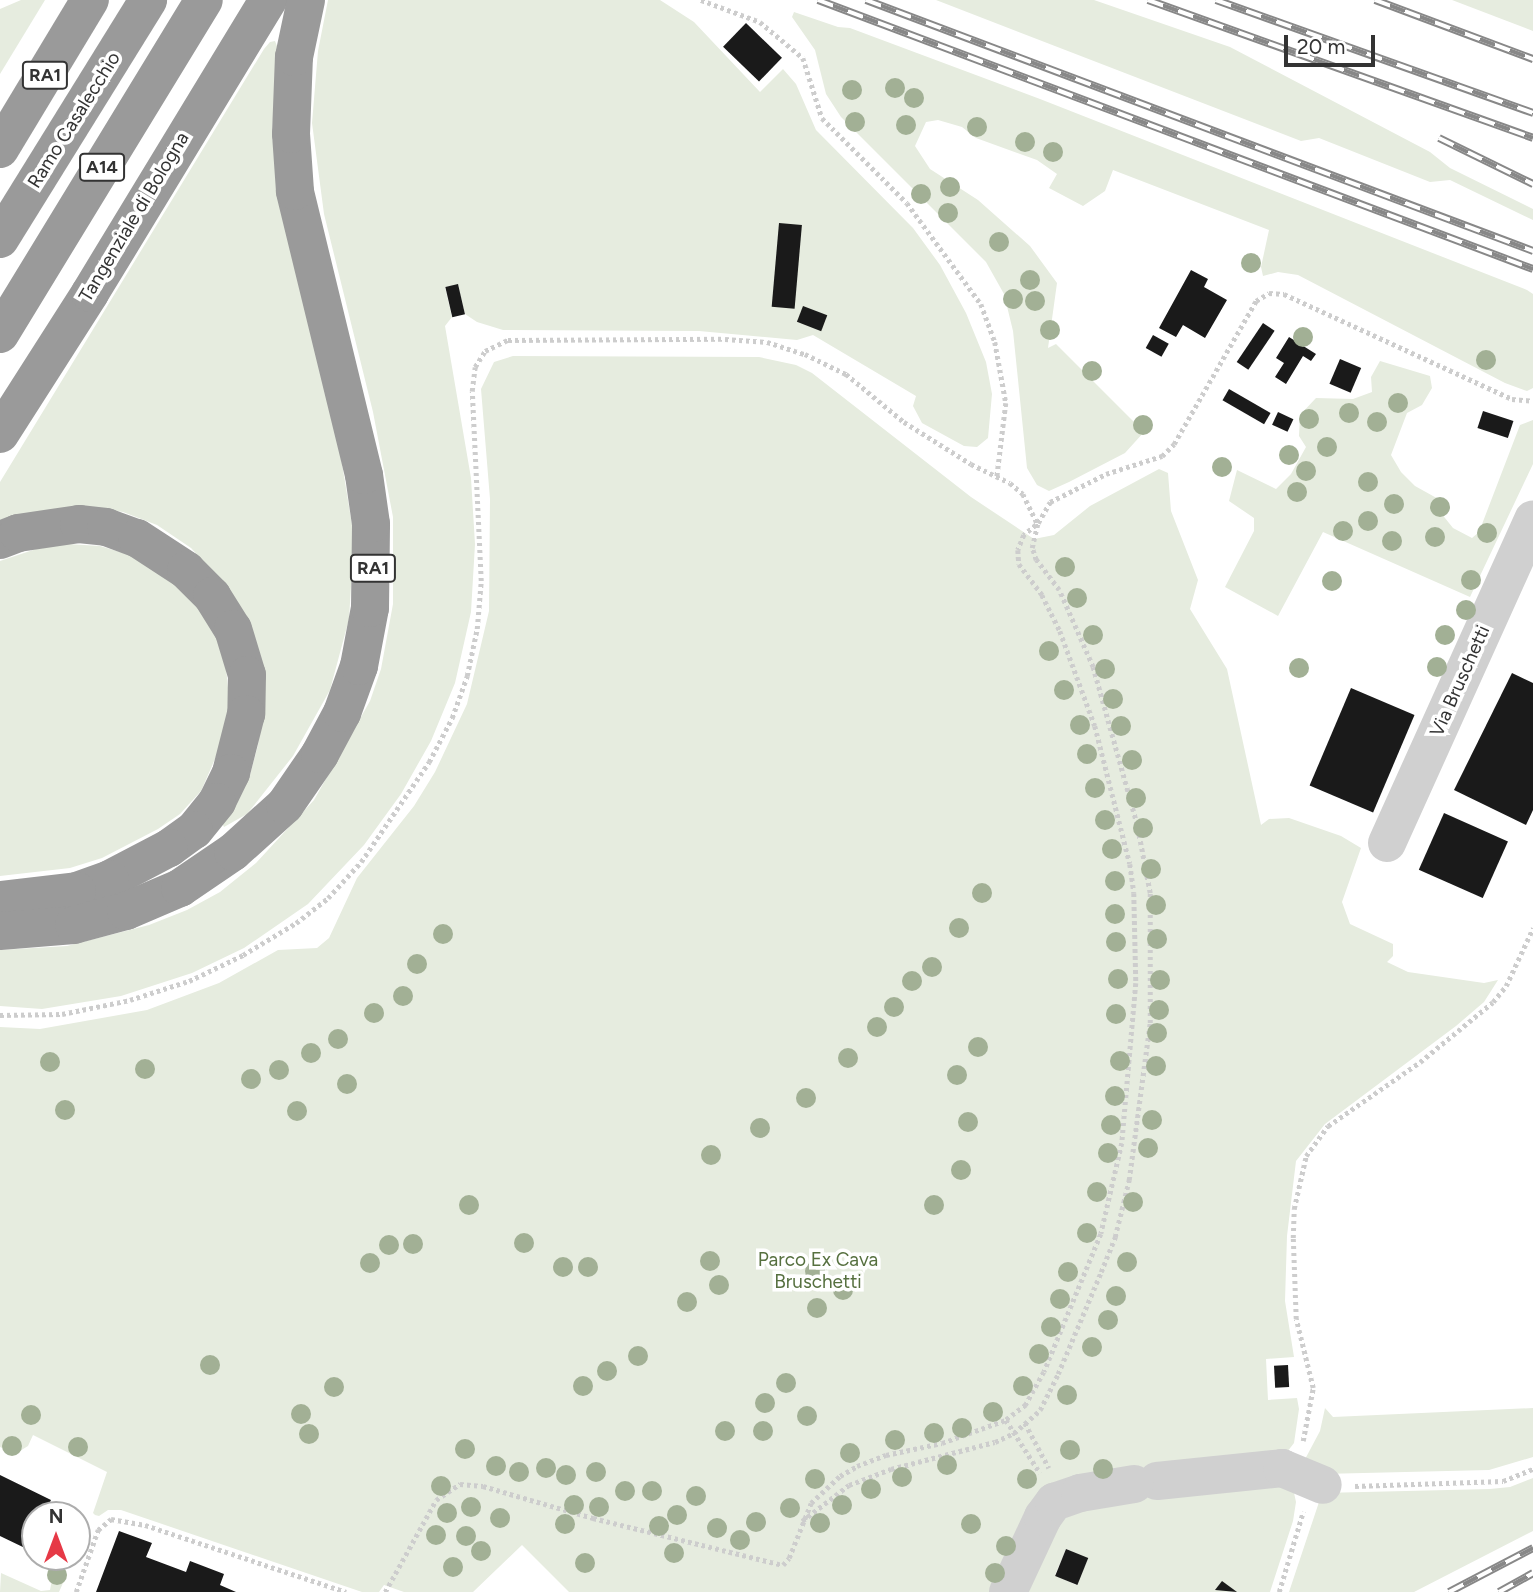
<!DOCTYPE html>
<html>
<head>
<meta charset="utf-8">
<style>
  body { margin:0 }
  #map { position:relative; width:1533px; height:1592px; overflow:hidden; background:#fff; font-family:Figtree,sans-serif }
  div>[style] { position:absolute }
  .green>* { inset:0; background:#e6ecdf }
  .building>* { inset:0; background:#1a1a1a; transform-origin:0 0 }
  .path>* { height:4.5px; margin-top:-2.25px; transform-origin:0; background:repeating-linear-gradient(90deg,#cdcdcd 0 3.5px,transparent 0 7px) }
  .minor>* { height:38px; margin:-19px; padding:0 19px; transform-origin:19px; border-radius:19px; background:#d0d0d0 }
  .highway>* { height:38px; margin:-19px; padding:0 19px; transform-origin:19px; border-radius:19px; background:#9a9a9a }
  .rail>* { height:8px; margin-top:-4px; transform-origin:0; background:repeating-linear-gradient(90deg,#fff 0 16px,#888 0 32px); box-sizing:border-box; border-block:2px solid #888 }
  .trees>* { width:20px; height:20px; margin:-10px; border-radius:50%; background:#a2b095 }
  span { translate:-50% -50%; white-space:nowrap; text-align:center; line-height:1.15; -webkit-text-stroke:7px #fff; paint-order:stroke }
  .shield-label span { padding:2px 5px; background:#fff; border:2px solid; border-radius:5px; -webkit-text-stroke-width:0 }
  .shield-label { font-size:18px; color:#333; font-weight:700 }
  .street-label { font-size:19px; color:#333 }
  .park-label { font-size:19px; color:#56703f }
  .north { position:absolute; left:21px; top:1501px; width:70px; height:70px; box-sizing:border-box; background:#fff; border:2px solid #adadad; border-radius:50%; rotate:0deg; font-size:19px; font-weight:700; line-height:28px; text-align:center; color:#333 }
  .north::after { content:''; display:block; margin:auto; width:24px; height:32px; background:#e63946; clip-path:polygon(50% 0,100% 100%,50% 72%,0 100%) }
  .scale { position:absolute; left:1284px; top:35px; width:91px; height:32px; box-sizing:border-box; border:4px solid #333; border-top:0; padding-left:9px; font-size:21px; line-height:24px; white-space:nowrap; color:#333; -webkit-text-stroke:5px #fff; paint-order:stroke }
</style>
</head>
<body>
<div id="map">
  <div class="green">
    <div style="clip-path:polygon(21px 0,45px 0,0 74px,0 9px)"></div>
    <div style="clip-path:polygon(328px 0,660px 0,694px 22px,760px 92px,783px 69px,796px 84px,816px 130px,913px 228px,940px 265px,966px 313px,986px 362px,992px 394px,988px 438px,977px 447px,964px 446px,922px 423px,913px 406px,916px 396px,813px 335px,797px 340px,699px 331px,503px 330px,477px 322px,465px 314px,458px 285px,445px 287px,452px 317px,445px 326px,471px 478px,475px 544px,471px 612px,455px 683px,431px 741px,401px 794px,364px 845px,308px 904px,244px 948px,192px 973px,121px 996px,42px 1009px,0 1006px,0 950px,67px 946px,149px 925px,187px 910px,220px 892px,256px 863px,314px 800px,370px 701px,381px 669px,393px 604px,393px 517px,373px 412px,324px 214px,312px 123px,318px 51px)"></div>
    <div style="clip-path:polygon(936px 0,1094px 0,1230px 47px,1430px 152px,1450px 168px,1533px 209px,1533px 220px,1450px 180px,1430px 182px,1319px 138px,1301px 141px)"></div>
    <div style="clip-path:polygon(1452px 0,1533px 0,1533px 31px)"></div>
    <div style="clip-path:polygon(794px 12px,838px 27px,850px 28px,1040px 99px,1527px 290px,1533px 294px,1533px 388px,1527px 391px,1505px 383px,1298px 275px,1278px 272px,1263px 276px,1261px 267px,1269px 230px,1113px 170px,1105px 191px,1083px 206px,1049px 188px,1057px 174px,1037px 160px,976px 138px,962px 127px,938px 120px,926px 122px,915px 146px,930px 169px,978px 200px,1030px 246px,1057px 283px,1048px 348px,1056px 344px,1144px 432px,1125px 453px,1069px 482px,1049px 491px,1037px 485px,1027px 468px,1013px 331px,1004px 294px,986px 262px,841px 117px,826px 94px,815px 50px,792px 17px)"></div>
    <div style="clip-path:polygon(275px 41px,277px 46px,272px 137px,338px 439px,354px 537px,349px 619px,330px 690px,293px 756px,247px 814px,224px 827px,222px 823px,250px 775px,258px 745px,262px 706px,216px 575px,191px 548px,157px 525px,123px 512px,84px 506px,0 520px,0 482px,264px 49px,270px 42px)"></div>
    <div style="clip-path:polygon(513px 356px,759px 357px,796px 365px,812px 373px,971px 497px,1034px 539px,1054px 535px,1090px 506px,1159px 469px,1168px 473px,1171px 511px,1198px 580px,1190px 609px,1227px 669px,1261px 825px,1269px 819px,1289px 818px,1341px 836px,1361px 848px,1342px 902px,1350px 924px,1393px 944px,1393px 956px,1387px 962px,1408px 972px,1484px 983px,1498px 980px,1484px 1002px,1456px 1026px,1325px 1124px,1296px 1161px,1287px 1236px,1285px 1301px,1294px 1357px,1266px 1359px,1268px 1400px,1297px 1398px,1299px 1409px,1294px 1443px,1284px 1456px,1064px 1487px,999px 1592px,569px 1592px,522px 1545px,473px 1592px,404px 1592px,384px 1585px,379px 1592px,362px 1592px,121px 1510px,108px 1510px,99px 1516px,95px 1515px,93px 1513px,107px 1472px,33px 1435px,28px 1446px,15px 1454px,0 1447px,0 1027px,40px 1029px,147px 1010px,219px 983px,278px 950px,317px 948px,329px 938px,357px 878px,414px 806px,435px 772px,467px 704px,489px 611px,490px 499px,481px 389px,494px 362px)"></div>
    <div style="clip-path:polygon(1380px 361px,1430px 376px,1432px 388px,1422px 405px,1407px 413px,1391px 455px,1401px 472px,1415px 486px,1442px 501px,1441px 513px,1453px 528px,1472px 538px,1479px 532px,1520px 425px,1533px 420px,1533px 464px,1470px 597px,1323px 532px,1278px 616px,1225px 587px,1254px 531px,1254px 518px,1229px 501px,1237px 470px,1276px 489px,1291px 474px,1306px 447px,1299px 436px,1300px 415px,1316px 398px,1353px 399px,1372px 392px,1371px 377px)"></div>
    <div style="clip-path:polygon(68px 544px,100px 546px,137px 557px,160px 570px,198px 606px,214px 629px,226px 667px,229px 698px,225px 736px,201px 791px,180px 814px,158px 829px,102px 858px,70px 868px,0 876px,0 561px,39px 548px)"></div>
    <div style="clip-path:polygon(1325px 1408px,1333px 1417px,1533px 1408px,1533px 1457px,1489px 1470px,1322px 1474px,1303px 1463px,1320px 1431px)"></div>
    <div style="clip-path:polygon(1533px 1478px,1533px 1531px,1414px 1592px,1289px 1592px,1322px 1493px,1490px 1489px,1510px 1487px)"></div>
    <div style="clip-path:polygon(evenodd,1232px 1482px,1293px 1488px,1296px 1502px,1293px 1521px,1270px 1592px,1023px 1592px,1051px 1529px,1086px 1503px,1232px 1482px,1066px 1549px,1088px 1559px,1076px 1585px,1055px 1575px,1066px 1549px)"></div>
    <div style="clip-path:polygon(64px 1571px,67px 1574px,59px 1592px,0 1592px,1px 1573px,41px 1591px,50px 1590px,53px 1574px)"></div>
  </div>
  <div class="building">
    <div style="left:746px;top:23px;width:50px;height:33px;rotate:44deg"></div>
    <div style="left:779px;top:223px;width:23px;height:84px;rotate:5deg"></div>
    <div style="clip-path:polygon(1191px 270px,1208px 279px,1204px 287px,1227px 300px,1205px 338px,1183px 325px,1176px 337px,1159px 328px)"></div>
    <div style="left:458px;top:284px;width:31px;height:13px;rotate:77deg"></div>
    <div style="left:803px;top:306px;width:26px;height:17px;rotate:21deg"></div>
    <div style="left:1263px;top:323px;width:14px;height:47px;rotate:34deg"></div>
    <div style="left:1153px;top:335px;width:18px;height:15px;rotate:29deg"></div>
    <div style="clip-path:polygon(1289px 337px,1316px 354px,1311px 361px,1303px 356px,1286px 384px,1275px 377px,1284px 363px,1276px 358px)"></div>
    <div style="left:1340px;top:359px;width:23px;height:27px;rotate:23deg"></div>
    <div style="left:1229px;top:389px;width:48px;height:13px;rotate:30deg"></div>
    <div style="left:1483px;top:411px;width:32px;height:18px;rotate:18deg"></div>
    <div style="left:1278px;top:412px;width:17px;height:14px;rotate:25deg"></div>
    <div style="clip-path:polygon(1512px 673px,1533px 683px,1533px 810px,1526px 825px,1454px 790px)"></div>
    <div style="left:1351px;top:688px;width:69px;height:106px;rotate:23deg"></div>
    <div style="left:1444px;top:813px;width:70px;height:62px;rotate:24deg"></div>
    <div style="left:1288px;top:1365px;width:22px;height:14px;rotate:87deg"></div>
    <div style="clip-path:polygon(0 1475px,51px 1500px,44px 1515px,35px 1515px,35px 1533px,27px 1549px,0 1536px)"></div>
    <div style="clip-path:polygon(119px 1531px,152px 1543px,146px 1557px,186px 1572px,190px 1561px,224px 1574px,220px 1585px,236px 1592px,96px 1592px)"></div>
    <div style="left:1066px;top:1549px;width:24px;height:29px;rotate:22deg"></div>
    <div style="clip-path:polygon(1222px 1581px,1237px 1592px,1215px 1590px)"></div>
  </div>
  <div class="path">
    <div style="left:701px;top:0;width:63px;rotate:20.4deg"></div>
    <div style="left:760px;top:22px;width:56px;rotate:39.9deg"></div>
    <div style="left:803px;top:58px;width:63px;rotate:72.4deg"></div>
    <div style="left:822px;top:118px;width:120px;rotate:45deg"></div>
    <div style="left:907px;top:203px;width:125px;rotate:53.8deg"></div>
    <div style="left:981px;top:304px;width:40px;rotate:69.8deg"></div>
    <div style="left:995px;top:342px;width:62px;rotate:79.8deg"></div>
    <div style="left:1006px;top:403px;width:75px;rotate:96.9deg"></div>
    <div style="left:1036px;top:525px;width:16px;rotate:140deg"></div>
    <div style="left:1024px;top:535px;width:16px;rotate:112deg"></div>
    <div style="left:1018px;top:550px;width:14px;rotate:86deg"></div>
    <div style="left:1019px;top:564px;width:39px;rotate:53deg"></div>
    <div style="left:1042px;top:595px;width:40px;rotate:63.4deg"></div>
    <div style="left:1060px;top:631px;width:101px;rotate:69.8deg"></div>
    <div style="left:1095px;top:726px;width:142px;rotate:75.8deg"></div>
    <div style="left:1130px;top:864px;width:29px;rotate:82deg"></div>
    <div style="left:1134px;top:893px;width:90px;rotate:88.7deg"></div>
    <div style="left:1136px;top:983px;width:161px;rotate:95deg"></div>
    <div style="left:1122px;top:1143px;width:93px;rotate:103deg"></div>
    <div style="left:1101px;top:1234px;width:149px;rotate:112.4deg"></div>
    <div style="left:1044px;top:1372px;width:38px;rotate:119deg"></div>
    <div style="left:1026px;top:1405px;width:25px;rotate:143deg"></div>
    <div style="left:1006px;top:1420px;width:63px;rotate:57.3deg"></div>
    <div style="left:0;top:1015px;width:62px;rotate:-0.9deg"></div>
    <div style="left:62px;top:1014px;width:69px;rotate:-11.6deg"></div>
    <div style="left:130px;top:1000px;width:62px;rotate:-17.9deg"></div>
    <div style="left:189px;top:981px;width:60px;rotate:-25.7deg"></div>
    <div style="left:243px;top:955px;width:62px;rotate:-31.1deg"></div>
    <div style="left:296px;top:923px;width:41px;rotate:-38deg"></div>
    <div style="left:328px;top:898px;width:49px;rotate:-47.5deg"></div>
    <div style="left:361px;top:862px;width:121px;rotate:-55.8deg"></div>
    <div style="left:429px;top:762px;width:50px;rotate:-62.4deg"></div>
    <div style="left:452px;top:718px;width:45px;rotate:-70.3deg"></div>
    <div style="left:467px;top:676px;width:48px;rotate:-78deg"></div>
    <div style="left:477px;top:629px;width:48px;rotate:-85.2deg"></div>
    <div style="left:481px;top:581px;width:190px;rotate:-92.7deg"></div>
    <div style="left:472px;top:391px;width:24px;rotate:-83deg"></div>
    <div style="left:475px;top:367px;width:19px;rotate:-58deg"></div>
    <div style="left:485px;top:351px;width:25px;rotate:-26deg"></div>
    <div style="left:508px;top:340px;width:217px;rotate:-0.3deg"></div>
    <div style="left:725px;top:339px;width:42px;rotate:4.1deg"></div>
    <div style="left:767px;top:342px;width:40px;rotate:18deg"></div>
    <div style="left:805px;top:354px;width:46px;rotate:26deg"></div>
    <div style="left:846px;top:374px;width:75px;rotate:39.6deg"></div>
    <div style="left:904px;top:422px;width:79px;rotate:32.1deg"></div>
    <div style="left:971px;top:464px;width:43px;rotate:26deg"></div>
    <div style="left:1010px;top:483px;width:17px;rotate:40deg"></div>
    <div style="left:1023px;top:494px;width:32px;rotate:64deg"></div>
    <div style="left:1025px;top:1423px;width:51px;rotate:61.9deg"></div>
    <div style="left:1303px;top:1441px;width:54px;rotate:-79.3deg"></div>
    <div style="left:1313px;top:1388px;width:71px;rotate:-103.8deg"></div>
    <div style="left:1296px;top:1319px;width:81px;rotate:-92.1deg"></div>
    <div style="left:1293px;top:1238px;width:29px;rotate:-88deg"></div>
    <div style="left:1294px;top:1209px;width:54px;rotate:-77.2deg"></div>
    <div style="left:1306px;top:1156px;width:37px;rotate:-54deg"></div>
    <div style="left:1328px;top:1126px;width:112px;rotate:-34.8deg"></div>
    <div style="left:1420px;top:1062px;width:94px;rotate:-39.4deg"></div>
    <div style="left:1493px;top:1002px;width:21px;rotate:-51deg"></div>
    <div style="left:1506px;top:986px;width:64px;rotate:-65deg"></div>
    <div style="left:1355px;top:1486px;width:148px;rotate:-1.9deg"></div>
    <div style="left:1503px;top:1481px;width:32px;rotate:-22deg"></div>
    <div style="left:802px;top:1521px;width:59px;rotate:-37.5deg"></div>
    <div style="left:849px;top:1485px;width:45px;rotate:-20.9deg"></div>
    <div style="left:891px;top:1469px;width:107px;rotate:-14.6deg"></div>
    <div style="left:995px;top:1442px;width:21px;rotate:-25deg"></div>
    <div style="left:1014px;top:1433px;width:35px;rotate:-41deg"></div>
    <div style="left:1040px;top:1410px;width:40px;rotate:-63.4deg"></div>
    <div style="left:1058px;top:1374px;width:111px;rotate:-67.1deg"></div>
    <div style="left:1101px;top:1272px;width:38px;rotate:-68deg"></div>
    <div style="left:1115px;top:1237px;width:59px;rotate:-76.2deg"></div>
    <div style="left:1129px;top:1180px;width:158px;rotate:-82.4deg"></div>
    <div style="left:1150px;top:1023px;width:130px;rotate:-90deg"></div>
    <div style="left:1150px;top:893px;width:69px;rotate:-100.8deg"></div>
    <div style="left:1137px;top:825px;width:164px;rotate:-105.6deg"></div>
    <div style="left:1093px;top:667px;width:84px;rotate:-113.8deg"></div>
    <div style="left:1059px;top:590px;width:38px;rotate:-127deg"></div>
    <div style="left:1036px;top:560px;width:13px;rotate:-108deg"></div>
    <div style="left:1032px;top:548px;width:26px;rotate:-77deg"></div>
    <div style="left:1038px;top:523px;width:24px;rotate:-60deg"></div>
    <div style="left:1050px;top:502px;width:63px;rotate:-26.6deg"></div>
    <div style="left:1106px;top:474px;width:59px;rotate:-17.8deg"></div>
    <div style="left:1162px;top:456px;width:17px;rotate:-45deg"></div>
    <div style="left:1174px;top:444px;width:165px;rotate:-60.2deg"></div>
    <div style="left:1256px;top:301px;width:15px;rotate:-32deg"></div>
    <div style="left:1269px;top:293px;width:15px;rotate:4deg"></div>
    <div style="left:1284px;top:294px;width:251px;rotate:24.7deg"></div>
    <div style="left:1512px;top:399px;width:21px;rotate:5deg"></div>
    <div style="left:76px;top:1592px;width:66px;rotate:-70.5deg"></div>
    <div style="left:98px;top:1530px;width:17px;rotate:-40deg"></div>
    <div style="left:111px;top:1519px;width:35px;rotate:10deg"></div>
    <div style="left:145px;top:1525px;width:212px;rotate:18.4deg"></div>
    <div style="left:385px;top:1592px;width:105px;rotate:-61deg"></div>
    <div style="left:436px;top:1500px;width:29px;rotate:-34deg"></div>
    <div style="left:460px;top:1484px;width:23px;rotate:5deg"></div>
    <div style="left:483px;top:1486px;width:115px;rotate:16.2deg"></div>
    <div style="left:593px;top:1518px;width:196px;rotate:13.9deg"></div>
    <div style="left:783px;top:1565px;width:9px;rotate:-49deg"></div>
    <div style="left:789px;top:1558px;width:59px;rotate:-68.2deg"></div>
    <div style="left:811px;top:1503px;width:40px;rotate:-43deg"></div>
    <div style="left:840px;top:1476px;width:20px;rotate:-30deg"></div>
    <div style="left:857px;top:1466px;width:31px;rotate:-21deg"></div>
    <div style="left:886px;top:1455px;width:57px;rotate:-12.1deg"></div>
    <div style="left:942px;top:1443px;width:68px;rotate:-19.8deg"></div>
    <div style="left:1279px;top:1592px;width:84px;rotate:-73.3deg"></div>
  </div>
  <div class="minor">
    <div style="left:1387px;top:843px;width:355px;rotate:-65.7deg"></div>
    <div style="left:1157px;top:1481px;width:126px;rotate:-5.9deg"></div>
    <div style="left:1282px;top:1468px;width:44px;rotate:22.5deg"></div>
    <div style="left:1008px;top:1592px;width:83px;rotate:-65deg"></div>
    <div style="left:1043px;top:1517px;width:19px;rotate:-54deg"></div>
    <div style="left:1054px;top:1502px;width:28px;rotate:-19deg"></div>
    <div style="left:1080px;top:1493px;width:55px;rotate:-9.5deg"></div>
  </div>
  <div class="highway">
    <div style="left:0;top:149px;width:174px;rotate:-58.9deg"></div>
    <div style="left:0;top:239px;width:281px;rotate:-58.2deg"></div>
    <div style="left:0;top:334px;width:391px;rotate:-58.6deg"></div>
    <div style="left:0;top:434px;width:167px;rotate:-57.4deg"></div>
    <div style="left:90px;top:293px;width:343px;rotate:-58.7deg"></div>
    <div style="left:0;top:540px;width:19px;rotate:-21deg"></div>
    <div style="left:18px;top:533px;width:62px;rotate:-8.4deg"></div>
    <div style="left:79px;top:524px;width:27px;rotate:6deg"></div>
    <div style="left:106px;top:527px;width:33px;rotate:20deg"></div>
    <div style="left:137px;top:538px;width:59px;rotate:33.1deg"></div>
    <div style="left:186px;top:570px;width:37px;rotate:45deg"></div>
    <div style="left:212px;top:596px;width:39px;rotate:58deg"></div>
    <div style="left:233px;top:629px;width:48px;rotate:73.1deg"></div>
    <div style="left:247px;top:675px;width:39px;rotate:91deg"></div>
    <div style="left:246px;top:714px;width:61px;rotate:104.3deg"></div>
    <div style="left:231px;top:773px;width:32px;rotate:116deg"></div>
    <div style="left:217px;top:802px;width:36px;rotate:129deg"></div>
    <div style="left:194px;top:830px;width:31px;rotate:144deg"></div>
    <div style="left:169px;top:848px;width:67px;rotate:152.3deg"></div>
    <div style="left:110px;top:879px;width:35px;rotate:160deg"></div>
    <div style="left:77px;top:891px;width:78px;rotate:173.3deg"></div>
    <div style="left:0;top:931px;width:74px;rotate:-4.6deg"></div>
    <div style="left:74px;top:925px;width:54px;rotate:-15.1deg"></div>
    <div style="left:126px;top:911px;width:59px;rotate:-23.1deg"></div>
    <div style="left:180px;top:888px;width:64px;rotate:-34.2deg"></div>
    <div style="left:233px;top:852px;width:70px;rotate:-42.1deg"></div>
    <div style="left:285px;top:805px;width:62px;rotate:-55.5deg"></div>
    <div style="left:320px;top:754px;width:47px;rotate:-61.8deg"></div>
    <div style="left:342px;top:713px;width:50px;rotate:-70.1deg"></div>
    <div style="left:359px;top:666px;width:59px;rotate:-79.3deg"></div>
    <div style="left:370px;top:608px;width:84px;rotate:-89.3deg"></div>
    <div style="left:371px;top:524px;width:49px;rotate:-98.1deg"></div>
    <div style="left:364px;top:475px;width:292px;rotate:-103.7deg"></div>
    <div style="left:295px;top:191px;width:57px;rotate:-94deg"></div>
    <div style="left:291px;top:134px;width:77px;rotate:-87.8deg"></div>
    <div style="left:294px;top:57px;width:58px;rotate:-78.1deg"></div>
  </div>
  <div class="rail">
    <div style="left:818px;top:0;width:764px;rotate:20.62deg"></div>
    <div style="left:866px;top:0;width:713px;rotate:20.62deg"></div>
    <div style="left:1148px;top:0;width:409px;rotate:19.7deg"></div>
    <div style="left:1216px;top:0;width:337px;rotate:19.6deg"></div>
    <div style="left:1375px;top:0;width:169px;rotate:20.5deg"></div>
    <div style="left:1439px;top:138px;width:105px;rotate:26.1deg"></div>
    <div style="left:1449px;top:1592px;width:95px;rotate:-27.6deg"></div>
    <div style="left:1499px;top:1592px;width:39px;rotate:-29deg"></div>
  </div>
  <div class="trees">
    <div style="left:895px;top:88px"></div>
    <div style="left:852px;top:90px"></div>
    <div style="left:914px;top:98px"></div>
    <div style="left:855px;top:122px"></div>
    <div style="left:906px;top:125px"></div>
    <div style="left:977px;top:127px"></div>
    <div style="left:1025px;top:142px"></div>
    <div style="left:1053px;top:152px"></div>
    <div style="left:950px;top:187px"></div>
    <div style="left:921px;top:194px"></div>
    <div style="left:948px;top:213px"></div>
    <div style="left:999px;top:242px"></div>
    <div style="left:1251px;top:263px"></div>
    <div style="left:1030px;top:280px"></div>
    <div style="left:1013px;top:299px"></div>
    <div style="left:1035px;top:301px"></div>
    <div style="left:1050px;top:330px"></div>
    <div style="left:1303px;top:337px"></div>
    <div style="left:1486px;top:360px"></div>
    <div style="left:1092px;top:371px"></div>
    <div style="left:1398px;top:403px"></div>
    <div style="left:1349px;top:413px"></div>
    <div style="left:1309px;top:419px"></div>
    <div style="left:1377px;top:422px"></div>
    <div style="left:1143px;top:425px"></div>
    <div style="left:1327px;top:447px"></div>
    <div style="left:1289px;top:455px"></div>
    <div style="left:1222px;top:467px"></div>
    <div style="left:1306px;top:471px"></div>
    <div style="left:1368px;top:482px"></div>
    <div style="left:1297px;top:492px"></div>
    <div style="left:1394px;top:504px"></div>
    <div style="left:1440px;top:507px"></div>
    <div style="left:1368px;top:521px"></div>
    <div style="left:1343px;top:531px"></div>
    <div style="left:1487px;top:533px"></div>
    <div style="left:1435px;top:537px"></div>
    <div style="left:1392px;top:541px"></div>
    <div style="left:1065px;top:567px"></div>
    <div style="left:1471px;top:580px"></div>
    <div style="left:1332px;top:581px"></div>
    <div style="left:1077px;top:598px"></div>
    <div style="left:1466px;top:610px"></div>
    <div style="left:1093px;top:635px"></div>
    <div style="left:1445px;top:635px"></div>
    <div style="left:1049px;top:651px"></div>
    <div style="left:1437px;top:667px"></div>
    <div style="left:1299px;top:668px"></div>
    <div style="left:1105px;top:669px"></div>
    <div style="left:1064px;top:690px"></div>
    <div style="left:1113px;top:699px"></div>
    <div style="left:1080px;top:725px"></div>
    <div style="left:1121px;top:726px"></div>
    <div style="left:1087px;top:754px"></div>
    <div style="left:1132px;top:760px"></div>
    <div style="left:1095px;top:788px"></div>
    <div style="left:1136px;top:798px"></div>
    <div style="left:1105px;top:820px"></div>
    <div style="left:1143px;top:828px"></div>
    <div style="left:1112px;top:849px"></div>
    <div style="left:1151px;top:869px"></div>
    <div style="left:1115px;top:881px"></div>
    <div style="left:982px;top:893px"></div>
    <div style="left:1156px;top:905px"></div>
    <div style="left:1115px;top:914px"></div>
    <div style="left:959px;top:928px"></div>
    <div style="left:443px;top:934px"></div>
    <div style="left:1157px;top:939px"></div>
    <div style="left:1116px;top:942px"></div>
    <div style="left:417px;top:964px"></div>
    <div style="left:932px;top:967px"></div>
    <div style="left:1118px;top:979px"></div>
    <div style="left:1160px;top:980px"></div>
    <div style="left:912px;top:981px"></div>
    <div style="left:403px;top:996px"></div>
    <div style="left:894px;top:1007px"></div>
    <div style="left:1159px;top:1010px"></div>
    <div style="left:374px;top:1013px"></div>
    <div style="left:1116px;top:1014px"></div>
    <div style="left:877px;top:1027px"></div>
    <div style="left:1157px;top:1033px"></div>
    <div style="left:338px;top:1039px"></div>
    <div style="left:978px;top:1047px"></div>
    <div style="left:311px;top:1053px"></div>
    <div style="left:848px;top:1058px"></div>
    <div style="left:1120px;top:1061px"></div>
    <div style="left:50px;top:1062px"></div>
    <div style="left:1156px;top:1066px"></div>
    <div style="left:145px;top:1069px"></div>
    <div style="left:279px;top:1070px"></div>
    <div style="left:957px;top:1075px"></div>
    <div style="left:251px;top:1079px"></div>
    <div style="left:347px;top:1084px"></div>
    <div style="left:1115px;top:1096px"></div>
    <div style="left:806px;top:1098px"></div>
    <div style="left:65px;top:1110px"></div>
    <div style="left:297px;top:1111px"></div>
    <div style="left:1152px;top:1120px"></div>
    <div style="left:968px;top:1122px"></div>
    <div style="left:1111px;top:1125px"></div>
    <div style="left:760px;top:1128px"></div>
    <div style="left:1148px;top:1148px"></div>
    <div style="left:1108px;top:1153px"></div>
    <div style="left:711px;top:1155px"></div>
    <div style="left:961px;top:1170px"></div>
    <div style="left:1097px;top:1192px"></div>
    <div style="left:1133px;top:1202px"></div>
    <div style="left:469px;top:1205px"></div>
    <div style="left:934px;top:1205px"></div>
    <div style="left:1087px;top:1233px"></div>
    <div style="left:524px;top:1243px"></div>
    <div style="left:413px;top:1244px"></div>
    <div style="left:389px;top:1245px"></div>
    <div style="left:710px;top:1261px"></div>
    <div style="left:1127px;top:1262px"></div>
    <div style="left:370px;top:1263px"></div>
    <div style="left:563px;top:1267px"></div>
    <div style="left:588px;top:1267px"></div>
    <div style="left:815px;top:1271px"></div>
    <div style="left:1068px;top:1272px"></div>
    <div style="left:719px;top:1285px"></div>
    <div style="left:843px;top:1290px"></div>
    <div style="left:1116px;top:1296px"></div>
    <div style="left:1060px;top:1299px"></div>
    <div style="left:687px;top:1302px"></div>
    <div style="left:817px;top:1308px"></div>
    <div style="left:1108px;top:1320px"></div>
    <div style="left:1051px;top:1327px"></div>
    <div style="left:1092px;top:1347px"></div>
    <div style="left:1039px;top:1354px"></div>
    <div style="left:638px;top:1356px"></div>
    <div style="left:210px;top:1365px"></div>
    <div style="left:607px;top:1371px"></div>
    <div style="left:786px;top:1383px"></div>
    <div style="left:583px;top:1386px"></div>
    <div style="left:1023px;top:1386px"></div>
    <div style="left:334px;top:1387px"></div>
    <div style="left:1067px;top:1395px"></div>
    <div style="left:765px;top:1403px"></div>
    <div style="left:993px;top:1412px"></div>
    <div style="left:301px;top:1414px"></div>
    <div style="left:31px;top:1415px"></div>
    <div style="left:807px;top:1416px"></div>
    <div style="left:962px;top:1428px"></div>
    <div style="left:725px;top:1431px"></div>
    <div style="left:763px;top:1431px"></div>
    <div style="left:934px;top:1433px"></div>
    <div style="left:309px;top:1434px"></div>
    <div style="left:895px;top:1440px"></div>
    <div style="left:12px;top:1446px"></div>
    <div style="left:78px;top:1447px"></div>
    <div style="left:465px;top:1449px"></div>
    <div style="left:1070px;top:1450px"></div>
    <div style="left:850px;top:1453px"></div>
    <div style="left:947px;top:1465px"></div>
    <div style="left:496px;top:1466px"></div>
    <div style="left:546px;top:1468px"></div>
    <div style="left:1103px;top:1469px"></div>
    <div style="left:519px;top:1472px"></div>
    <div style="left:596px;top:1472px"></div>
    <div style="left:566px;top:1475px"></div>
    <div style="left:902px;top:1477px"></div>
    <div style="left:815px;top:1479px"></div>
    <div style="left:1027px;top:1479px"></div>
    <div style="left:441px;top:1486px"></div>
    <div style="left:871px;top:1489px"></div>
    <div style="left:625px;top:1491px"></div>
    <div style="left:652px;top:1491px"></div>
    <div style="left:696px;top:1496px"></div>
    <div style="left:574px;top:1505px"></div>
    <div style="left:842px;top:1505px"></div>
    <div style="left:471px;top:1507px"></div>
    <div style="left:599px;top:1507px"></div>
    <div style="left:790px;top:1508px"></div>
    <div style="left:447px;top:1513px"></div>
    <div style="left:677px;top:1515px"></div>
    <div style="left:500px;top:1518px"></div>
    <div style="left:756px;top:1522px"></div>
    <div style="left:820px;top:1523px"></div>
    <div style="left:565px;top:1524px"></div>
    <div style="left:971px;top:1524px"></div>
    <div style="left:659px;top:1526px"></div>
    <div style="left:717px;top:1528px"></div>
    <div style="left:436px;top:1535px"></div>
    <div style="left:466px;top:1536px"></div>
    <div style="left:740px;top:1540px"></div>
    <div style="left:1006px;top:1546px"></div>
    <div style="left:481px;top:1551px"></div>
    <div style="left:674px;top:1553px"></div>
    <div style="left:585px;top:1563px"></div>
    <div style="left:453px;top:1567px"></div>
    <div style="left:995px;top:1573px"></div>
    <div style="left:57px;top:1575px"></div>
  </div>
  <div class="shield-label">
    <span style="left:45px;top:75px">RA1</span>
    <span style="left:102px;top:167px">A14</span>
    <span style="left:373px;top:568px">RA1</span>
  </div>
  <div class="street-label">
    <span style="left:74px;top:120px;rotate:-58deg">Ramo Casalecchio</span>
    <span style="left:134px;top:217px;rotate:-59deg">Tangenziale di Bologna</span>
    <span style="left:1460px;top:681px;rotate:-66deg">Via Bruschetti</span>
  </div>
  <div class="park-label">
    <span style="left:818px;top:1271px">Parco Ex Cava<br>Bruschetti</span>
  </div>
  <div class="north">N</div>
  <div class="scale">20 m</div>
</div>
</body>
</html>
